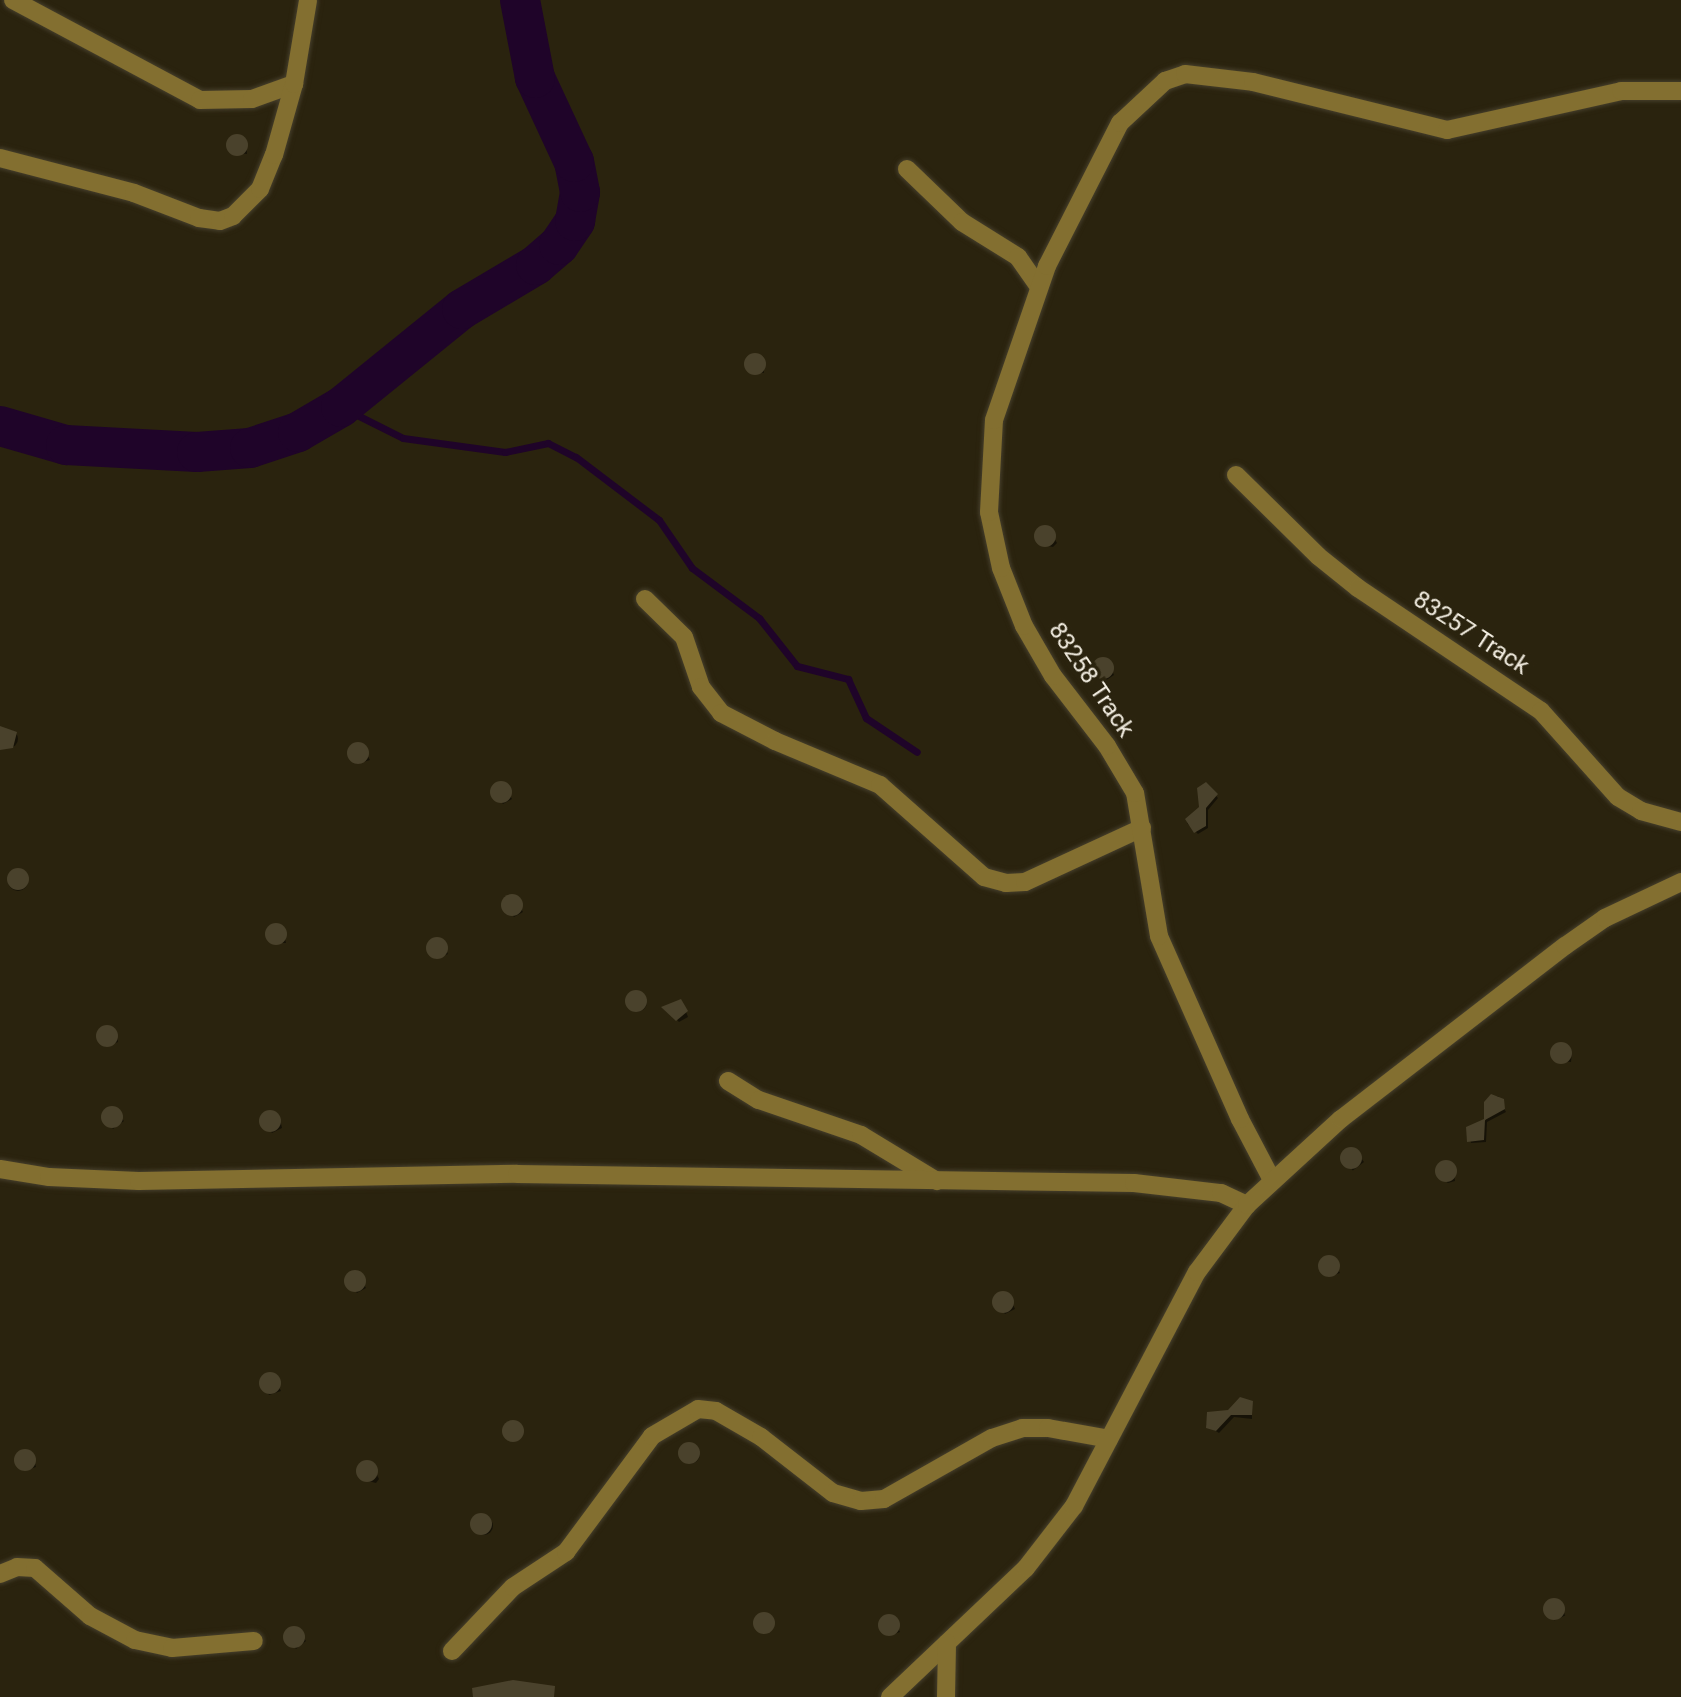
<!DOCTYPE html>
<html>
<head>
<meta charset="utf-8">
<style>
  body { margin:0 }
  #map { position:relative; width:1681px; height:1697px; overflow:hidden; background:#2a230e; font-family:Roboto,sans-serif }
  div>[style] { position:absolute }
  .shadow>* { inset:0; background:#0007; transform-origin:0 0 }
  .round { border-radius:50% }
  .stream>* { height:7px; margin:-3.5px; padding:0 3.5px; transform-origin:3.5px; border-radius:3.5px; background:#1f0429 }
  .river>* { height:40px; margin:-20px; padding:0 20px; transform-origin:20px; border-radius:20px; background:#1f0429 }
  .building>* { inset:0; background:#4a422c }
  .roads { filter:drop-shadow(0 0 2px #463f2c) drop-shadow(0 0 2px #463f2c) }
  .minor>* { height:18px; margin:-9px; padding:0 9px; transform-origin:9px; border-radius:9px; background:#836f30 }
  span { translate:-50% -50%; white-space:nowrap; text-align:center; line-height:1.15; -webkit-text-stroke:7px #2a230e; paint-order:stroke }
  .street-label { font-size:24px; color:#f2ede1 }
</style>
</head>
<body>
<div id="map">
  <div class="shadow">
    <div style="clip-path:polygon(237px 136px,246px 140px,247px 154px,231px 152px,229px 140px)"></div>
    <div style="clip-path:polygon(749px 357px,763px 359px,764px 373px,749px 371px)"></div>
    <div style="clip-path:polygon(1048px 528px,1057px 543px,1053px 547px,1042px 545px,1038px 531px)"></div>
    <div style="clip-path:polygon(1099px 660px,1108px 662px,1114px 675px,1105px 681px,1094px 666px)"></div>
    <div class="round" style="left:0;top:730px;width:18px;height:18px"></div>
    <div style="clip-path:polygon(362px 745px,370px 760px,357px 764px,351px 748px)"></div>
    <div style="clip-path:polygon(504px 784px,512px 799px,503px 804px,492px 790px)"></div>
    <div style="clip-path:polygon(1206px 785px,1218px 798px,1208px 810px,1208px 828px,1198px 834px,1187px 823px,1200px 807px)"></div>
    <div class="round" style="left:8px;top:871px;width:20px;height:20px"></div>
    <div style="clip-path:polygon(515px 897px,523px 912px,514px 917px,503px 903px)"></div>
    <div style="clip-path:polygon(282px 926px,286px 943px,272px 943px,271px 927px)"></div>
    <div style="clip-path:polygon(440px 939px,448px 954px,435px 959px,429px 943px)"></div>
    <div class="round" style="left:627px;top:992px;width:20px;height:20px"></div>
    <div style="clip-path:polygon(683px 1004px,688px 1017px,679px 1022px,665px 1007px)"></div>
    <div style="clip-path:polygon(110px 1027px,117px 1033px,118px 1042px,105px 1047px,99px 1031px)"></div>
    <div style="clip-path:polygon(1561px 1044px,1572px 1051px,1571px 1062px,1555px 1060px,1556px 1046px)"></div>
    <div style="clip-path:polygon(1498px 1096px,1506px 1112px,1487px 1122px,1486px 1142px,1471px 1143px,1468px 1128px,1486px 1120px,1487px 1100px)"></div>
    <div style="clip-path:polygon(109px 1108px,114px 1109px,124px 1121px,113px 1129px,103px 1115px)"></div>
    <div style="clip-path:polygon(267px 1112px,280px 1119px,282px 1128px,272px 1133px,262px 1119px)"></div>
    <div style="left:1355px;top:1150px;width:15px;height:14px;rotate:53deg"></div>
    <div style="clip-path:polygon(1453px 1163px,1455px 1181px,1448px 1183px,1438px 1176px,1440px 1164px)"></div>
    <div style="clip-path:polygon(1332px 1258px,1340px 1273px,1327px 1277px,1321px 1262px)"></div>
    <div style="clip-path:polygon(358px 1273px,366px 1288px,357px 1293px,346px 1279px)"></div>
    <div style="clip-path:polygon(1000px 1294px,1009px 1296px,1015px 1309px,1005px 1314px,995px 1300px)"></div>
    <div style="clip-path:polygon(273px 1375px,281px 1391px,269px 1395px,262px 1379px)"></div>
    <div style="clip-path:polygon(1252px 1403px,1252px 1419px,1234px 1417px,1219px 1433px,1206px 1425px,1211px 1412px,1229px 1412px)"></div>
    <div class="round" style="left:505px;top:1423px;width:18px;height:18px"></div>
    <div class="round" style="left:680px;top:1444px;width:20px;height:20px"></div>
    <div style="clip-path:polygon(25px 1451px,33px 1456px,36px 1467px,23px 1471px,17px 1455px)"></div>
    <div style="clip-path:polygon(371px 1463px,379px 1479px,376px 1483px,364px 1480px,360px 1467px)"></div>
    <div class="round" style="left:475px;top:1517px;width:18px;height:18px"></div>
    <div style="left:1558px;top:1600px;width:17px;height:12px;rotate:65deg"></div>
    <div class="round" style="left:756px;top:1615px;width:18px;height:18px"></div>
    <div style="clip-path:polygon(892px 1616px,900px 1632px,888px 1636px,880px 1623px)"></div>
    <div style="clip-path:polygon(297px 1629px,306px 1641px,296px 1649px,286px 1635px)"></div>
  </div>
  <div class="stream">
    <div style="left:341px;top:407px;width:69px;rotate:26.6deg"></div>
    <div style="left:403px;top:438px;width:103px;rotate:7.8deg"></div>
    <div style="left:505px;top:452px;width:44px;rotate:-11.8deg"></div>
    <div style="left:548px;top:443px;width:31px;rotate:27deg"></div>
    <div style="left:576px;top:457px;width:104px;rotate:37.2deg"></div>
    <div style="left:659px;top:520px;width:58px;rotate:55.5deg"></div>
    <div style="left:692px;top:568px;width:84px;rotate:36.7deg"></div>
    <div style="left:759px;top:618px;width:61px;rotate:51.6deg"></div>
    <div style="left:797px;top:666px;width:53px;rotate:14.3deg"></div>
    <div style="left:848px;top:679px;width:43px;rotate:65.2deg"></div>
    <div style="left:866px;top:718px;width:61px;rotate:33.7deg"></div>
  </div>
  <div class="river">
    <div style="left:0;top:426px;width:69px;rotate:16.1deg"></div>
    <div style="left:66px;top:445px;width:131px;rotate:3.1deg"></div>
    <div style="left:197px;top:452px;width:53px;rotate:-4.3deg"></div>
    <div style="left:250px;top:448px;width:51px;rotate:-18.4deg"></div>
    <div style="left:298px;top:432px;width:50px;rotate:-30.2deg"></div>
    <div style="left:341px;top:407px;width:156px;rotate:-39deg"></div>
    <div style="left:462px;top:309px;width:86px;rotate:-30.7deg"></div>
    <div style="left:536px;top:265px;width:30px;rotate:-41deg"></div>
    <div style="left:559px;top:245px;width:29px;rotate:-56deg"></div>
    <div style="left:575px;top:221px;width:29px;rotate:-80deg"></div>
    <div style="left:580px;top:192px;width:31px;rotate:-101deg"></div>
    <div style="left:574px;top:162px;width:93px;rotate:-114.9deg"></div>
    <div style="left:535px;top:78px;width:79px;rotate:-100.9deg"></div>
  </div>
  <div class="building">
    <div class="round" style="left:226px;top:134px;width:22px;height:22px"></div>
    <div class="round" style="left:744px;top:353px;width:22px;height:22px"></div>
    <div class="round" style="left:1034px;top:525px;width:22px;height:22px"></div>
    <div class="round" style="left:1092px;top:657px;width:22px;height:22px"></div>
    <div style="clip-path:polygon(0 726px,17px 732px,13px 748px,0 750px)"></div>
    <div class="round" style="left:347px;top:742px;width:22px;height:22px"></div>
    <div class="round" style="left:490px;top:781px;width:22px;height:22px"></div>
    <div style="clip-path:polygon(1206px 782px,1218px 794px,1206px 808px,1206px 826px,1194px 833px,1185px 819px,1199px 807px,1197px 788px)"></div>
    <div class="round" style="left:7px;top:868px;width:22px;height:22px"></div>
    <div class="round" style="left:501px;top:894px;width:22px;height:22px"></div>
    <div class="round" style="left:265px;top:923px;width:22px;height:22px"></div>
    <div class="round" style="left:426px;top:937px;width:22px;height:22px"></div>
    <div class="round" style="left:625px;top:990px;width:22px;height:22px"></div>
    <div style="clip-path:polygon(681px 999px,688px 1011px,676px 1021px,661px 1007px)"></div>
    <div class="round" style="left:96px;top:1025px;width:22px;height:22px"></div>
    <div class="round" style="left:1550px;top:1042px;width:22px;height:22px"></div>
    <div style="clip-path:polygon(1491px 1094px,1504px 1099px,1505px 1109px,1485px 1120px,1484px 1140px,1467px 1142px,1466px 1127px,1484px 1119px,1484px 1102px)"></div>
    <div class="round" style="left:101px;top:1106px;width:22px;height:22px"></div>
    <div class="round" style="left:259px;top:1110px;width:22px;height:22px"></div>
    <div class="round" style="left:1340px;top:1147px;width:22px;height:22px"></div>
    <div class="round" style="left:1435px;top:1160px;width:22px;height:22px"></div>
    <div class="round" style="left:1318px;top:1255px;width:22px;height:22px"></div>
    <div class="round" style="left:344px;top:1270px;width:22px;height:22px"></div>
    <div class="round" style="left:992px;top:1291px;width:22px;height:22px"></div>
    <div class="round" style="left:259px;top:1372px;width:22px;height:22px"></div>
    <div style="clip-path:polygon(1240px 1397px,1253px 1401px,1252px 1415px,1231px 1415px,1216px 1431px,1206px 1428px,1207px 1412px,1228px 1410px)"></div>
    <div class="round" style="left:502px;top:1420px;width:22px;height:22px"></div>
    <div class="round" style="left:678px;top:1442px;width:22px;height:22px"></div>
    <div class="round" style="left:14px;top:1449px;width:22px;height:22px"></div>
    <div class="round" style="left:356px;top:1460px;width:22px;height:22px"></div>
    <div class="round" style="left:470px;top:1513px;width:22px;height:22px"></div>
    <div class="round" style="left:1543px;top:1598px;width:22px;height:22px"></div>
    <div class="round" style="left:753px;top:1612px;width:22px;height:22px"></div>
    <div class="round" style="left:878px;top:1614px;width:22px;height:22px"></div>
    <div class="round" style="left:283px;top:1626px;width:22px;height:22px"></div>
    <div style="clip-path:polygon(513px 1680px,555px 1686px,554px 1697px,473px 1697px,472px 1688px)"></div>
  </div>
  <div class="roads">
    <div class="minor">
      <div style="left:13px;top:0;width:212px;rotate:28.1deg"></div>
      <div style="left:200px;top:100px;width:52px;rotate:-1.1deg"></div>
      <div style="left:252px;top:99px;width:45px;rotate:-19.7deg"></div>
      <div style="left:0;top:158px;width:138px;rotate:14.6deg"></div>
      <div style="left:134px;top:193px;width:70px;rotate:21deg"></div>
      <div style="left:199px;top:218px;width:21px;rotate:8deg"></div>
      <div style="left:220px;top:221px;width:14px;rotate:-21deg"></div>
      <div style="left:233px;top:216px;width:38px;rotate:-45deg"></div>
      <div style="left:260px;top:189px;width:37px;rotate:-68deg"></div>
      <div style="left:274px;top:155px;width:74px;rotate:-74.3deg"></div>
      <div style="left:294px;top:84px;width:85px;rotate:-80.5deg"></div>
      <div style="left:907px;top:169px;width:76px;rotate:43.9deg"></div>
      <div style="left:962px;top:222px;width:66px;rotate:32deg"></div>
      <div style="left:1018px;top:257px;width:37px;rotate:55deg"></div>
      <div style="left:1236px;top:475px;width:115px;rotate:44.6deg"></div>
      <div style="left:1318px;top:556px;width:51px;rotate:38.7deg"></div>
      <div style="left:1358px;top:588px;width:220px;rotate:33.9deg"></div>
      <div style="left:1541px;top:711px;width:115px;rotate:48.2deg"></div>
      <div style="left:1618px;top:797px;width:27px;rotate:31deg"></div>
      <div style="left:1641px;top:811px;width:41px;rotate:15.4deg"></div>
      <div style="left:645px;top:599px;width:54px;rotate:44.3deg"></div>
      <div style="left:684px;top:637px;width:53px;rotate:71.2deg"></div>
      <div style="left:701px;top:687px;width:33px;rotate:52deg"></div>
      <div style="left:721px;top:713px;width:61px;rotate:27.4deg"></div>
      <div style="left:775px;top:741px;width:114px;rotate:22.7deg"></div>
      <div style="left:880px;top:785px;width:139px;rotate:41.5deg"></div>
      <div style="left:984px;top:877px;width:23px;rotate:15deg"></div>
      <div style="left:1006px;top:883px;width:19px;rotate:-3deg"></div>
      <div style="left:1025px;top:882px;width:129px;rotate:-24.8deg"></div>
      <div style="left:728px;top:1081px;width:36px;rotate:32deg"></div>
      <div style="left:759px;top:1100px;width:108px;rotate:18.9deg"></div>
      <div style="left:861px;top:1135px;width:89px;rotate:31.2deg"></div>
      <div style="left:0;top:1169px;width:50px;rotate:9.3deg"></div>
      <div style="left:49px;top:1177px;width:90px;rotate:2.5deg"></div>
      <div style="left:139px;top:1181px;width:378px;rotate:-1.1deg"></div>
      <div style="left:517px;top:1174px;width:617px;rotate:0.84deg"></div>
      <div style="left:1134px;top:1183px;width:88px;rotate:6.6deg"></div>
      <div style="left:1221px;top:1193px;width:29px;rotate:25deg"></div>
      <div style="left:1272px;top:1180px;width:69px;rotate:-117.7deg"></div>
      <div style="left:1240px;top:1119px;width:200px;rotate:-113.9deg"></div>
      <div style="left:1159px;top:936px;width:145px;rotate:-99.5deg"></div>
      <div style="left:1135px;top:793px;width:55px;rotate:-120.8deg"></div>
      <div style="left:1107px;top:746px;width:88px;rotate:-127.6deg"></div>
      <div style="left:1053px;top:676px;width:58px;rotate:-120.1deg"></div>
      <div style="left:1024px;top:626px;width:62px;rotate:-111.6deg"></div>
      <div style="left:1001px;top:568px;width:57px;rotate:-102.1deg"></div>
      <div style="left:989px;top:512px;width:92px;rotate:-86.9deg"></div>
      <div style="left:994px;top:420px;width:163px;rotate:-71deg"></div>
      <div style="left:1047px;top:266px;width:161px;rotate:-63deg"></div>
      <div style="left:1120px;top:123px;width:62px;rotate:-43deg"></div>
      <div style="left:1165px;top:81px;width:21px;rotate:-19deg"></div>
      <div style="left:1185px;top:74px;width:68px;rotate:6.7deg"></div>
      <div style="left:1253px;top:82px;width:200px;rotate:13.9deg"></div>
      <div style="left:1447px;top:130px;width:178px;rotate:-12.6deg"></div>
      <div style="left:1621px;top:91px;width:60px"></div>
      <div style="left:0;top:1574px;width:18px;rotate:-22deg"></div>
      <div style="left:17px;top:1567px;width:18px;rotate:3deg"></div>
      <div style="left:35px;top:1568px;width:73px;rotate:41.1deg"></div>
      <div style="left:90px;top:1616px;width:51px;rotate:28.1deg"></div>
      <div style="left:135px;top:1640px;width:38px;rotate:12deg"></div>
      <div style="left:172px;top:1648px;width:82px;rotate:-4.9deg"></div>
      <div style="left:452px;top:1651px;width:88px;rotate:-46.4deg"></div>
      <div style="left:513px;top:1587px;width:64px;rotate:-33.4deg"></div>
      <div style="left:566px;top:1552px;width:144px;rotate:-53.4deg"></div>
      <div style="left:652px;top:1436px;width:53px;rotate:-30.4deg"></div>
      <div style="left:698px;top:1409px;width:18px;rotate:6deg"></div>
      <div style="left:716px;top:1411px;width:52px;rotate:30deg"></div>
      <div style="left:761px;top:1437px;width:91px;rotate:37.9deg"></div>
      <div style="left:833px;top:1493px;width:29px;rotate:16deg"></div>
      <div style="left:861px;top:1501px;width:23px;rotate:-5deg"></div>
      <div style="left:884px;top:1499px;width:124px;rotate:-29.5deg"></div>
      <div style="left:992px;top:1438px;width:32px;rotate:-18deg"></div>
      <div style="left:1022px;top:1428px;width:26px"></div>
      <div style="left:1048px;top:1428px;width:62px;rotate:10.2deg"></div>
      <div style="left:890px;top:1697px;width:187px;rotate:-43.5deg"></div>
      <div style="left:1026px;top:1568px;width:78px;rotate:-52.3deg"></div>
      <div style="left:1074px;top:1506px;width:264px;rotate:-62.3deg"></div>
      <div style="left:1197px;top:1272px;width:84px;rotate:-53.3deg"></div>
      <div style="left:1247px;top:1205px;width:127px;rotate:-42.5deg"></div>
      <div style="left:1341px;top:1119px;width:283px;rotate:-37.7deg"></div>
      <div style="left:1565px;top:946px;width:49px;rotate:-35deg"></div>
      <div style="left:1605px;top:918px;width:84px;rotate:-25.3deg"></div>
      <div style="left:946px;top:1697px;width:54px;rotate:-88.9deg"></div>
    </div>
  </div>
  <div class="street-label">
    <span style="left:1471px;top:633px;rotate:33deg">83257 Track</span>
    <span style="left:1091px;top:680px;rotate:56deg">83258 Track</span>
  </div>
</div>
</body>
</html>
